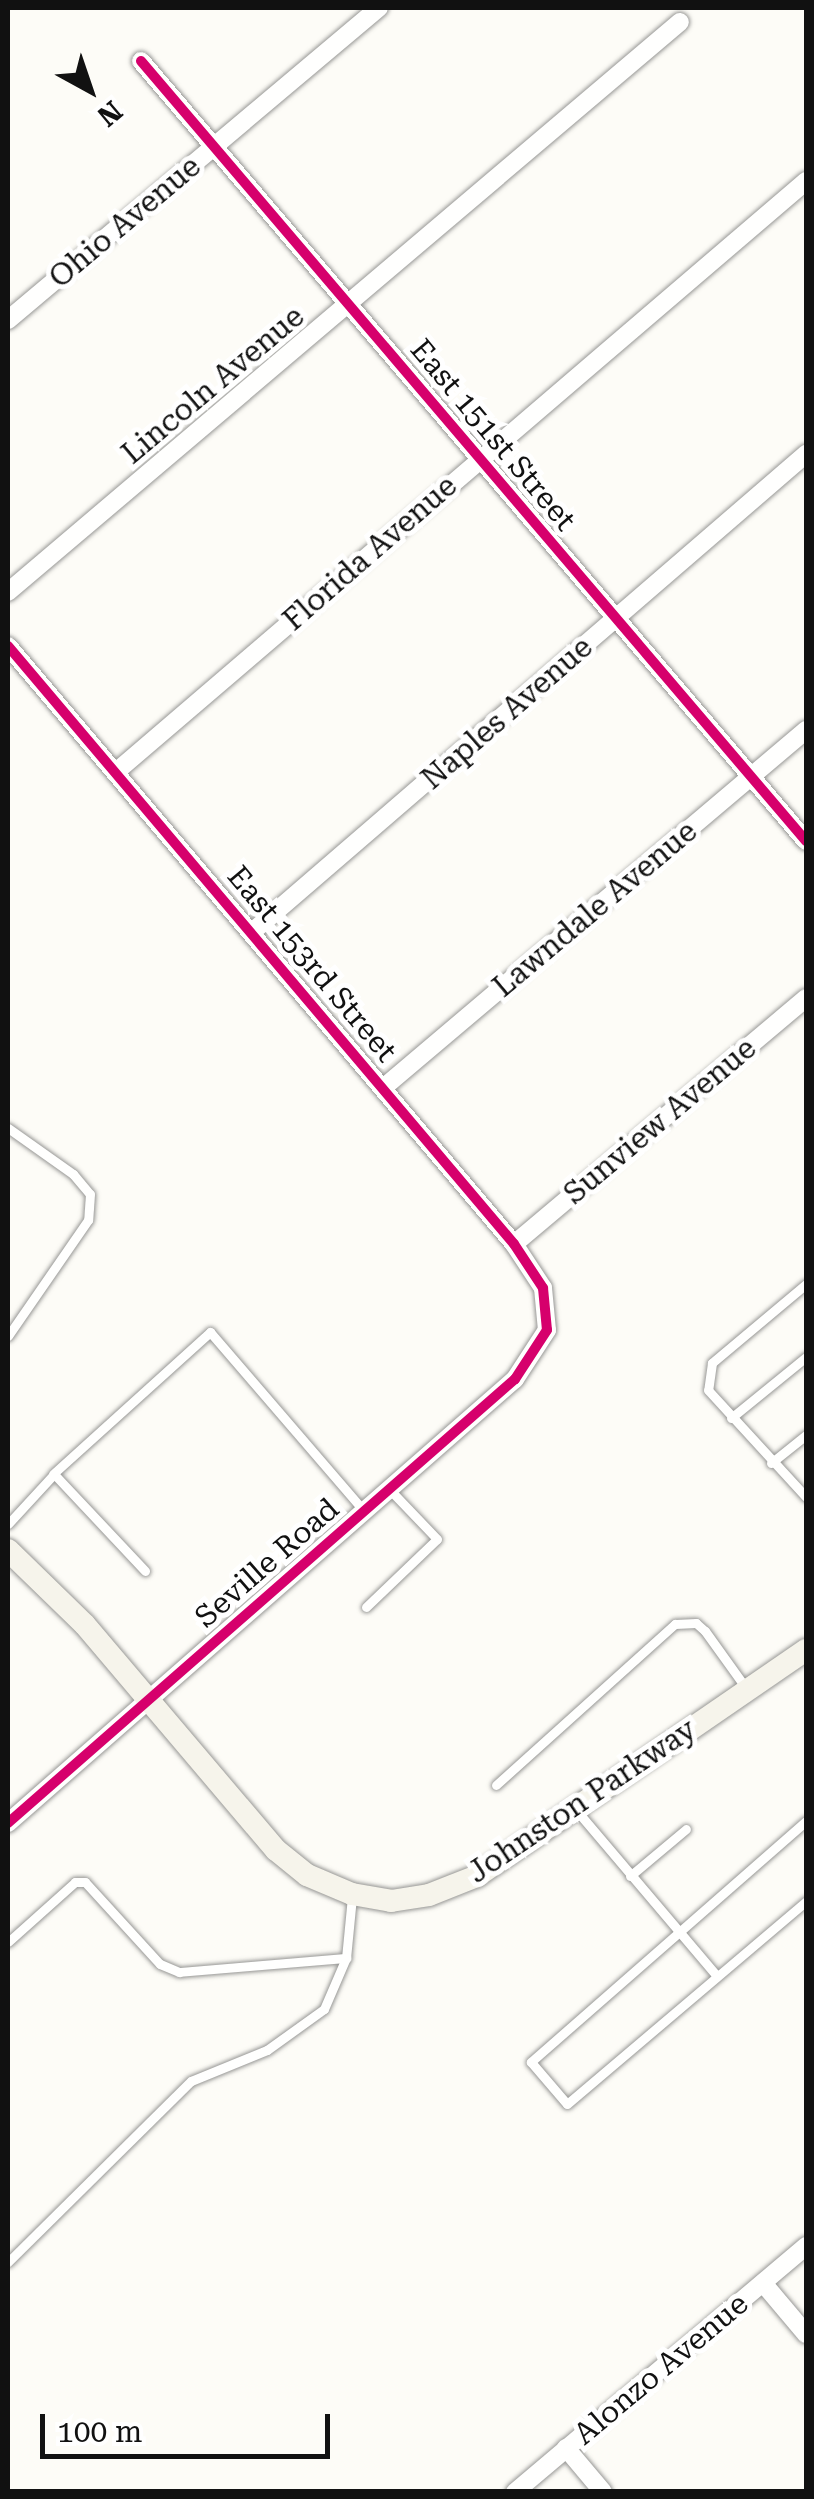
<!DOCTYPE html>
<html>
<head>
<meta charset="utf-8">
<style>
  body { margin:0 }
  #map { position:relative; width:814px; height:2499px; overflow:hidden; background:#fdfcf7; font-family:"Roboto Serif",serif }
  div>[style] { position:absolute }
  .roads { filter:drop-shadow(0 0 2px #979795) drop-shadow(0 0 2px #979795) }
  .lane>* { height:9px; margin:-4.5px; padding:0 4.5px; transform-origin:4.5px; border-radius:4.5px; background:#fffffe }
  .street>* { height:18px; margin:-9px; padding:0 9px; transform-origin:9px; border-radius:9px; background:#fffffe }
  .secondary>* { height:22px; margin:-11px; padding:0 11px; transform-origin:11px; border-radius:11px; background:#f6f4eb }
  .cycleway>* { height:10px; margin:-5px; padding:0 5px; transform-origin:5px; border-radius:5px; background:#d6006c }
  span { translate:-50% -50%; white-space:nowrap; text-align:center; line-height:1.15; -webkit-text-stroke:10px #fff; paint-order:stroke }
  .street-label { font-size:30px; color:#111 }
  .frame { position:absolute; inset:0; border:10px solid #111; pointer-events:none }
  .north { position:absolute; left:40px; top:40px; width:100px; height:100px; -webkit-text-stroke:8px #fff; paint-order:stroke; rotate:140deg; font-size:28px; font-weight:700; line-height:40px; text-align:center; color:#111 }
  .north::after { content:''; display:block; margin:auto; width:35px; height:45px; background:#111; clip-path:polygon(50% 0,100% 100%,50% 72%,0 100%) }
  .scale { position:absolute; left:40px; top:2414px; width:290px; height:45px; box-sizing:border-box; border:5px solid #111; border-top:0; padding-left:12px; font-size:30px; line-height:35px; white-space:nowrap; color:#111; -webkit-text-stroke:8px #fff; paint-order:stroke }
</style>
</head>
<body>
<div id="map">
  <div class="roads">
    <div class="lane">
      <div style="left:8px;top:1128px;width:80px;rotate:35.3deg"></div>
      <div style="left:73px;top:1174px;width:26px;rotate:50deg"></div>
      <div style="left:90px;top:1194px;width:26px;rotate:94deg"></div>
      <div style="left:88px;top:1220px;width:141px;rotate:124.6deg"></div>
      <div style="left:806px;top:1284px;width:123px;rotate:140deg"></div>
      <div style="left:712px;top:1363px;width:27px;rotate:98deg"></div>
      <div style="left:708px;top:1390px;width:145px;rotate:47.5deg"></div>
      <div style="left:731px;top:1418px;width:97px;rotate:-39.1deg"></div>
      <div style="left:771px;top:1463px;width:45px;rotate:-38.7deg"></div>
      <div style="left:53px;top:1474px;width:212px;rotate:-42.1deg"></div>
      <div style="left:210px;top:1332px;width:236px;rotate:49.3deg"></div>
      <div style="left:8px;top:1524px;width:68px;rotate:-47.4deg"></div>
      <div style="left:54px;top:1474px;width:133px;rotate:46.8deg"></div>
      <div style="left:366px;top:1607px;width:98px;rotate:-43.8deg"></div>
      <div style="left:437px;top:1539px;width:69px;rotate:-133.8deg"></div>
      <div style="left:496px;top:1785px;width:241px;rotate:-42deg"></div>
      <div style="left:675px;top:1624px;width:21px;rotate:-3deg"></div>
      <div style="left:696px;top:1623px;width:12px;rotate:42deg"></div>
      <div style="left:705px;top:1631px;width:70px;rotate:54.3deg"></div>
      <div style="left:577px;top:1811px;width:216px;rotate:49.7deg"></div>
      <div style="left:806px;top:1821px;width:366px;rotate:138.8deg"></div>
      <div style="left:531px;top:2062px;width:55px;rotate:49.4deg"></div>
      <div style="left:567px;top:2104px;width:314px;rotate:-40.3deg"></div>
      <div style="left:630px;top:1876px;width:73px;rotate:-40deg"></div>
      <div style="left:8px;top:1942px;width:90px;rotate:-41.8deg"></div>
      <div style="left:75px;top:1882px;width:10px"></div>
      <div style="left:85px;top:1882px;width:111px;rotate:47.6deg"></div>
      <div style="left:160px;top:1964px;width:21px;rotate:23deg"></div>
      <div style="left:179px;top:1972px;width:168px;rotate:-4.8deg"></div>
      <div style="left:8px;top:2262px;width:257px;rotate:-44.7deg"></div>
      <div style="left:191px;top:2081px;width:82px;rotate:-22.2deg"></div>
      <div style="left:267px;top:2050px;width:70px;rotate:-35.7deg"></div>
      <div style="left:324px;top:2009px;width:56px;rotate:-66.7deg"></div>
      <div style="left:346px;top:1958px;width:61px;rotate:-84.4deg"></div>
    </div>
    <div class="street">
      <div style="left:141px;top:61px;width:1025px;rotate:49.55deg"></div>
      <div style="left:8px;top:320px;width:485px;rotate:-40.1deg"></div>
      <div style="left:8px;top:592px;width:881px;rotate:-40.31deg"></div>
      <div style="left:8px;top:646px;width:783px;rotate:49.76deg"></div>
      <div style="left:514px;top:1244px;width:53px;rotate:56.6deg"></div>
      <div style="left:543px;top:1288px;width:42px;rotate:84.6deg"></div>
      <div style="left:547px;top:1330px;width:59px;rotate:123.1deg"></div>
      <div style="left:515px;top:1379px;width:674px;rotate:138.79deg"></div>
      <div style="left:117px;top:771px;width:907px;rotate:-40.57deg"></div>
      <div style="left:252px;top:932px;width:732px;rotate:-40.79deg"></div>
      <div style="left:383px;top:1088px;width:554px;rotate:-40.24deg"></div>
      <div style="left:514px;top:1244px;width:382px;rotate:-40.1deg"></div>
      <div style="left:763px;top:2283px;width:67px;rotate:49.9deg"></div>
      <div style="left:566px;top:2448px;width:57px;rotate:49.9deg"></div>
      <div style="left:515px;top:2492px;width:381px;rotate:-40.2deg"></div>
    </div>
    <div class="secondary">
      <div style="left:8px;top:1550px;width:107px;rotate:44.2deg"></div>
      <div style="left:85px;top:1625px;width:295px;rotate:49.7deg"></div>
      <div style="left:276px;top:1850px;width:40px;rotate:39deg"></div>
      <div style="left:307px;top:1875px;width:49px;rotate:22.9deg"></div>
      <div style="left:352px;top:1894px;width:40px;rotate:10deg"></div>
      <div style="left:391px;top:1901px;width:38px;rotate:-9deg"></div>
      <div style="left:429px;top:1895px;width:52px;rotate:-21.6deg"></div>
      <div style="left:477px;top:1876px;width:399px;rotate:-34.5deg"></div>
    </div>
  </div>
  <div class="cycleway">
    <div style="left:141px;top:61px;width:1025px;rotate:49.55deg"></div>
    <div style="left:8px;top:646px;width:783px;rotate:49.76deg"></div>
    <div style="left:514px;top:1244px;width:53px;rotate:56.6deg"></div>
    <div style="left:543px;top:1288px;width:42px;rotate:84.6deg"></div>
    <div style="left:547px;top:1330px;width:59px;rotate:123.1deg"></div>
    <div style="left:515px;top:1379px;width:674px;rotate:138.79deg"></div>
  </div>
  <div class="street-label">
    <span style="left:125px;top:222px;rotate:-40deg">Ohio Avenue</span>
    <span style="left:213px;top:385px;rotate:-40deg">Lincoln Avenue</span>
    <span style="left:493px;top:435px;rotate:50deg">East 151st Street</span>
    <span style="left:370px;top:553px;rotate:-41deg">Florida Avenue</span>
    <span style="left:507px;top:713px;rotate:-41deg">Naples Avenue</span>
    <span style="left:595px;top:909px;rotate:-40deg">Lawndale Avenue</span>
    <span style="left:312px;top:964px;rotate:50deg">East 153rd Street</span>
    <span style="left:660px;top:1121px;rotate:-40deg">Sunview Avenue</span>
    <span style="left:267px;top:1563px;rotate:-41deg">Seville Road</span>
    <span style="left:582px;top:1801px;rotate:-34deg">Johnston Parkway</span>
    <span style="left:661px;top:2369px;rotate:-40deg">Alonzo Avenue</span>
  </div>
  <div class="frame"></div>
  <div class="north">N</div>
  <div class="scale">100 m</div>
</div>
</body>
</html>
